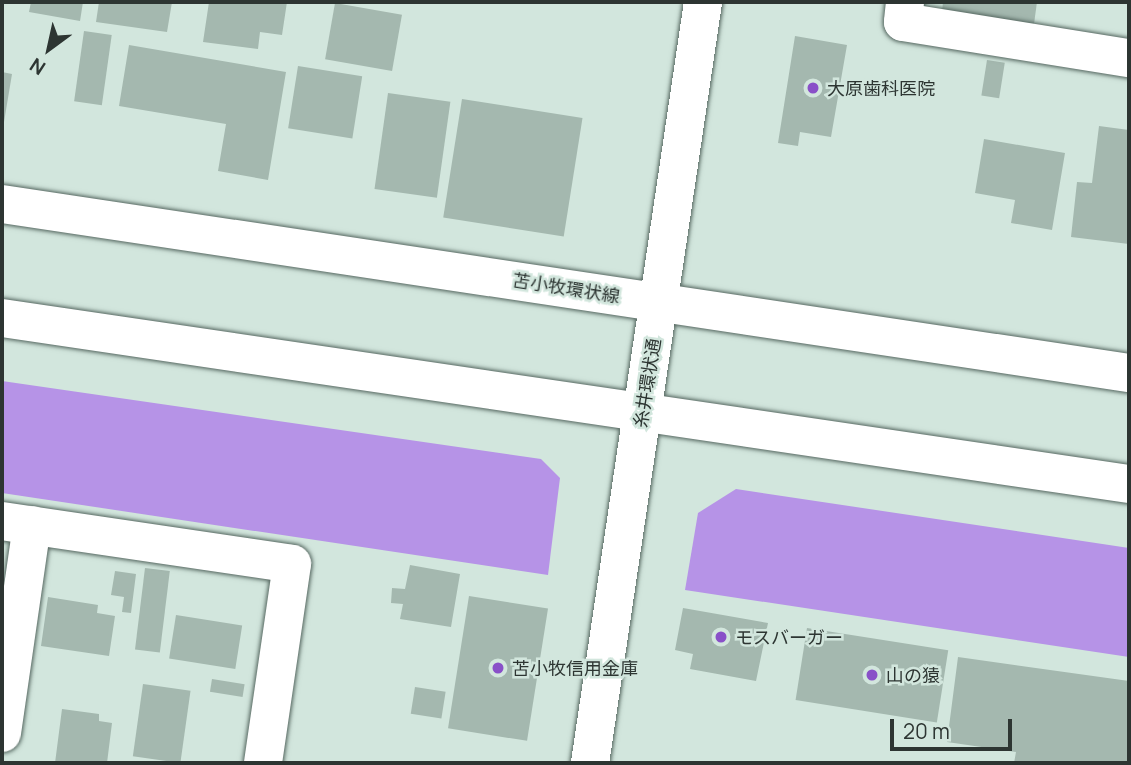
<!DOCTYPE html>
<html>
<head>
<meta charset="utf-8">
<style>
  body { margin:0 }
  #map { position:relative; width:1131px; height:765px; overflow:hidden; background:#d2e6dd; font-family:Manrope,"Noto Sans JP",sans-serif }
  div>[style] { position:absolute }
  .forest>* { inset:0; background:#b693e7 }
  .building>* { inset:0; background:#a4b8af; transform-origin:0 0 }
  .roads { filter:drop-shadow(0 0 2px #566861) drop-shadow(0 0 2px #566861) }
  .minor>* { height:38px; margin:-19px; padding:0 19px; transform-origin:19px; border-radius:19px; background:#fff }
  .major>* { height:38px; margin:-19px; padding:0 19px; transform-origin:19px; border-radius:19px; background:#fff }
  .dots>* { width:19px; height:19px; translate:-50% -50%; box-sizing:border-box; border:4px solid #d2e6dd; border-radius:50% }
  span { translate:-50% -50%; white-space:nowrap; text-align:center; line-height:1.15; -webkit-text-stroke:5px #d2e6dd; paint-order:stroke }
  .poi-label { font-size:18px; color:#2d3532 }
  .left { translate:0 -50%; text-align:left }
  .street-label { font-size:18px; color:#2d3532 }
  .frame { position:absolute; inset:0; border:4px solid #2d3532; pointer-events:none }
  .north { position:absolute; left:14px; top:14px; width:70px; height:70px; -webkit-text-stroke:5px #d2e6dd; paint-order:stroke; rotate:213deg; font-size:19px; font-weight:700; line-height:28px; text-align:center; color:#2d3532 }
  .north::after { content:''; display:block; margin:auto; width:24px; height:32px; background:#2d3532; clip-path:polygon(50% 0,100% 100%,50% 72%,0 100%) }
  .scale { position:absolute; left:890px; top:719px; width:122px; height:32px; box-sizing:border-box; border:4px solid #2d3532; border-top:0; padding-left:9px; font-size:21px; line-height:24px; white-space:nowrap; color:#2d3532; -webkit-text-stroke:5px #d2e6dd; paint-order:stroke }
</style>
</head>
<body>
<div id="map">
  <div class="forest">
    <div style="clip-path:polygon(2px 381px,541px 459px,560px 478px,548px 575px,2px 493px)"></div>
    <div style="clip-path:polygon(736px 489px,1129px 548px,1129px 657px,685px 590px,698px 513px)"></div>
  </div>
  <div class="building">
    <div style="clip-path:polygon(31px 2px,83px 2px,80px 21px,29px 12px)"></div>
    <div style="clip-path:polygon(99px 2px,172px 2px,167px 32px,96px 22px)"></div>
    <div style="clip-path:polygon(209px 2px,287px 2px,282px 35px,260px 32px,258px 49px,203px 42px)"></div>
    <div style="clip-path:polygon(943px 2px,1037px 2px,1034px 24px,942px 12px)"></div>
    <div style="left:335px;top:3px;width:68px;height:57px;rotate:10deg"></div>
    <div style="left:84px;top:31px;width:28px;height:71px;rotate:8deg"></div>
    <div style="clip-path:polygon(795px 36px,847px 45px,831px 137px,800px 132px,798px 146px,778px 143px)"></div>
    <div style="clip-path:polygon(129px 45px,286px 72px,268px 180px,218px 171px,226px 124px,119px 106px)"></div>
    <div style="left:987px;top:60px;width:18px;height:36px;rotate:9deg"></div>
    <div style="left:298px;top:66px;width:65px;height:63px;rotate:9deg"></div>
    <div style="clip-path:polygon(2px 72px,12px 74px,3px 128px,2px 128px)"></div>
    <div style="left:388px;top:93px;width:63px;height:97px;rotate:8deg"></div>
    <div style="left:462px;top:99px;width:122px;height:120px;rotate:9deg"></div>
    <div style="clip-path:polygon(1099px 126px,1129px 130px,1129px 244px,1071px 237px,1077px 182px,1092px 183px)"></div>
    <div style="clip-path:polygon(984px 139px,1065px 153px,1052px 230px,1011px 223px,1015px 200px,975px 193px)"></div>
    <div style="clip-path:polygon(410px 565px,460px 574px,451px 627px,400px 619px,403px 604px,391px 603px,392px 588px,405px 589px)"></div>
    <div style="left:145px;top:568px;width:25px;height:82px;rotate:7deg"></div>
    <div style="clip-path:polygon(115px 571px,136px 574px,131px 613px,122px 612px,124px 597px,111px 595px)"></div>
    <div style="left:469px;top:596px;width:80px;height:134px;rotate:9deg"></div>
    <div style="clip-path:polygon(48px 597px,98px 605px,97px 613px,115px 616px,109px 656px,41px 646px)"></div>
    <div style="clip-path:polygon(683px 608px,768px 623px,756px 681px,690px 669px,693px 654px,675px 650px)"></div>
    <div style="left:176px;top:615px;width:67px;height:44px;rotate:9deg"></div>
    <div style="left:807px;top:628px;width:143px;height:73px;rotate:9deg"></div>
    <div style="clip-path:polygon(958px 657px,1129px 681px,1129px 763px,1014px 763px,1016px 752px,947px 742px)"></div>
    <div style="left:212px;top:679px;width:33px;height:13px;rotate:9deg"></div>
    <div style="left:143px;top:684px;width:48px;height:73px;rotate:8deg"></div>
    <div style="left:415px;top:687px;width:31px;height:27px;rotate:9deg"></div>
    <div style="clip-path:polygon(62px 709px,99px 714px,99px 721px,112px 723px,107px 763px,55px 763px)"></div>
  </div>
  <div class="roads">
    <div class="minor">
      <div style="left:905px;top:2px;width:20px;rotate:96deg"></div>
      <div style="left:903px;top:22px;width:229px;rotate:9.1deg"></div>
      <div style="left:2px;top:521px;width:293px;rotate:8.4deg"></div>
      <div style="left:292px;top:564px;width:201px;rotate:98.3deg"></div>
      <div style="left:2px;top:733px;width:210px;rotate:-81.8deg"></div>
      <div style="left:590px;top:763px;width:769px;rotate:-81.55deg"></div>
    </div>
    <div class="major">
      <div style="left:2px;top:204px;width:1140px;rotate:8.53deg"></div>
      <div style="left:2px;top:318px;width:1139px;rotate:8.38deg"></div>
    </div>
  </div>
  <div class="dots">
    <div style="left:813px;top:88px;background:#8950c8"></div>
    <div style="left:721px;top:637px;background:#8950c8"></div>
    <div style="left:498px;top:668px;background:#8950c8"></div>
    <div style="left:872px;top:675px;background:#8950c8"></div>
  </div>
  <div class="poi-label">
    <span class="left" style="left:827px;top:88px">大原歯科医院</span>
    <span class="left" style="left:735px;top:637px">モスバーガー</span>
    <span class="left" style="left:512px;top:668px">苫小牧信用金庫</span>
    <span class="left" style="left:886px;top:675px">山の猿</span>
  </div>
  <div class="street-label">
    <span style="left:566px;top:288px;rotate:9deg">苫小牧環状線</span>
    <span style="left:647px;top:383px;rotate:-81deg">糸井環状通</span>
  </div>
  <div class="frame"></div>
  <div class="north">N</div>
  <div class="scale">20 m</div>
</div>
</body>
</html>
